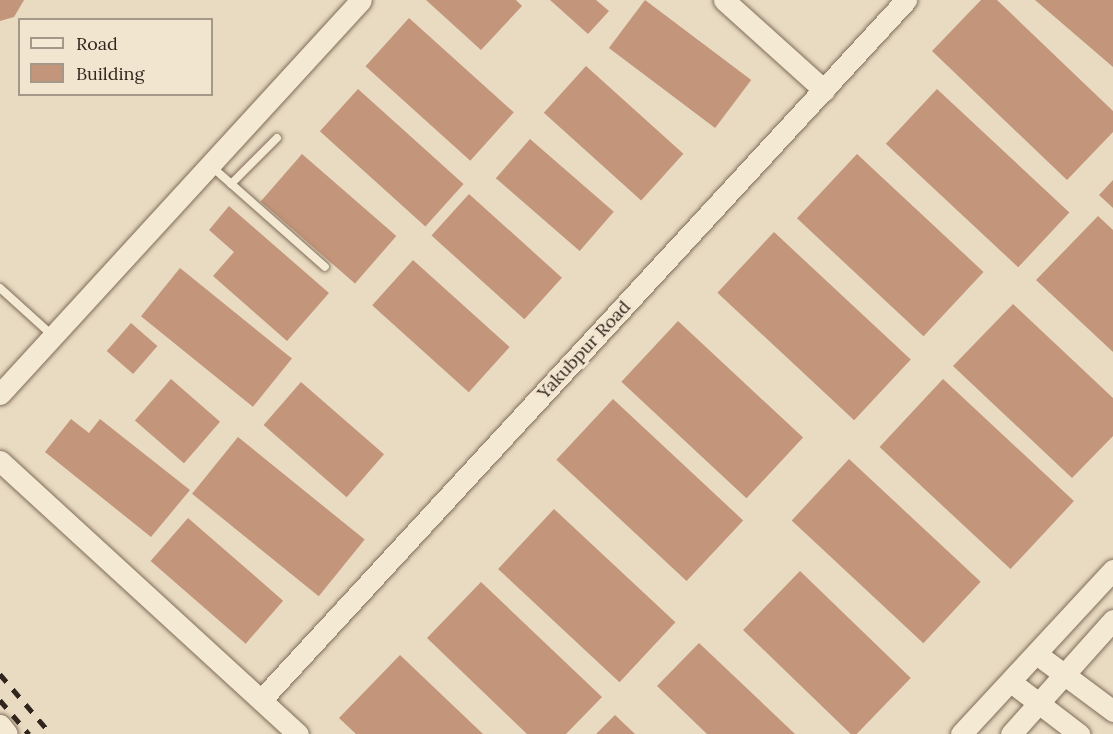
<!DOCTYPE html>
<html>
<head>
<meta charset="utf-8">
<style>
  body { margin:0 }
  #map { position:relative; width:1113px; height:734px; overflow:hidden; background:#e8dbc1; font-family:Lora,serif }
  div>[style] { position:absolute }
  .building>* { inset:0; background:#c3957a; transform-origin:0 0 }
  .roads { filter:drop-shadow(0 0 2px #806c5a) drop-shadow(0 0 2px #806c5a) }
  .lane>* { height:8px; margin:-4px; padding:0 4px; transform-origin:4px; border-radius:4px; background:#f4e9d3 }
  .secondary>* { height:21px; margin:-10.5px; padding:0 10.5px; transform-origin:10.5px; border-radius:10.5px; background:#f4e9d3 }
  .rail>* { height:4.5px; margin-top:-2.25px; transform-origin:0; background:repeating-linear-gradient(90deg,#31261d 0 10px,transparent 0 20px) }
  span { translate:-50% -50%; white-space:nowrap; text-align:center; line-height:1.15; -webkit-text-stroke:6px #f1e5cf; paint-order:stroke }
  .street-label { font-size:18px; color:#31261d }
  .legend { position:absolute; left:18px; top:18px; width:195px; height:78px; box-sizing:border-box; background:#f1e5cf; border:2px solid #a49988; margin:0; padding:8px 10px; list-style:none; font-size:18px; color:#31261d }
  .legend li { display:flex; align-items:center; gap:12px; height:30px }
  .legend b { width:30px; border:2px solid #a49988 }
</style>
</head>
<body>
<div id="map">
  <div class="building">
    <div style="clip-path:polygon(0 0,24px 0,14px 17px,0 21px)"></div>
    <div style="clip-path:polygon(426px 0,516px 0,522px 6px,481px 50px)"></div>
    <div style="clip-path:polygon(550px 0,596px 0,609px 11px,588px 34px)"></div>
    <div style="left:645px;top:0;width:133px;height:60px;rotate:37deg"></div>
    <div style="clip-path:polygon(981px 0,997px 0,1113px 111px,1113px 132px,1067px 180px,932px 51px)"></div>
    <div style="clip-path:polygon(1035px 0,1113px 0,1113px 67px)"></div>
    <div style="left:409px;top:18px;width:141px;height:65px;rotate:42deg"></div>
    <div style="left:586px;top:66px;width:131px;height:63px;rotate:42deg"></div>
    <div style="left:358px;top:89px;width:142px;height:57px;rotate:42deg"></div>
    <div style="left:937px;top:89px;width:181px;height:75px;rotate:43deg"></div>
    <div style="left:530px;top:139px;width:111px;height:52px;rotate:41deg"></div>
    <div style="left:302px;top:154px;width:125px;height:63px;rotate:41deg"></div>
    <div style="left:857px;top:154px;width:173px;height:88px;rotate:43deg"></div>
    <div style="clip-path:polygon(1113px 180px,1113px 208px,1099px 195px)"></div>
    <div style="left:469px;top:194px;width:125px;height:56px;rotate:42deg"></div>
    <div style="clip-path:polygon(229px 206px,329px 293px,287px 341px,213px 276px,234px 252px,209px 230px)"></div>
    <div style="clip-path:polygon(1098px 216px,1113px 230px,1113px 352px,1036px 280px)"></div>
    <div style="left:774px;top:232px;width:187px;height:83px;rotate:43deg"></div>
    <div style="left:413px;top:260px;width:130px;height:61px;rotate:42deg"></div>
    <div style="left:180px;top:268px;width:144px;height:62px;rotate:39deg"></div>
    <div style="clip-path:polygon(1013px 304px,1113px 398px,1113px 436px,1072px 478px,953px 366px)"></div>
    <div style="left:678px;top:321px;width:171px;height:83px;rotate:43deg"></div>
    <div style="left:131px;top:323px;width:35px;height:37px;rotate:41deg"></div>
    <div style="left:171px;top:379px;width:65px;height:55px;rotate:41deg"></div>
    <div style="left:943px;top:379px;width:179px;height:93px;rotate:43deg"></div>
    <div style="left:301px;top:382px;width:110px;height:57px;rotate:41deg"></div>
    <div style="left:613px;top:399px;width:178px;height:83px;rotate:43deg"></div>
    <div style="clip-path:polygon(71px 419px,89px 433px,100px 419px,190px 490px,151px 537px,45px 452px)"></div>
    <div style="left:238px;top:437px;width:163px;height:73px;rotate:39deg"></div>
    <div style="left:849px;top:459px;width:180px;height:84px;rotate:43deg"></div>
    <div style="left:554px;top:509px;width:166px;height:82px;rotate:43deg"></div>
    <div style="left:188px;top:518px;width:126px;height:57px;rotate:41deg"></div>
    <div style="left:800px;top:571px;width:154px;height:82px;rotate:44deg"></div>
    <div style="clip-path:polygon(481px 582px,602px 697px,566px 734px,527px 734px,427px 638px)"></div>
    <div style="clip-path:polygon(699px 643px,795px 734px,707px 734px,657px 686px)"></div>
    <div style="clip-path:polygon(400px 655px,483px 734px,356px 734px,339px 718px)"></div>
    <div style="clip-path:polygon(615px 715px,635px 734px,596px 734px)"></div>
  </div>
  <div class="roads">
    <div class="lane">
      <div style="left:211px;top:166px;width:152px;rotate:41.5deg"></div>
      <div style="left:231px;top:184px;width:65px;rotate:-45deg"></div>
      <div style="left:0;top:288px;width:70px;rotate:42.1deg"></div>
    </div>
    <div class="secondary">
      <div style="left:724px;top:0;width:135px;rotate:42deg"></div>
      <div style="left:0;top:394px;width:534px;rotate:-47.5deg"></div>
      <div style="left:0;top:461px;width:404px;rotate:42.5deg"></div>
      <div style="left:1038px;top:655px;width:94px;rotate:36.7deg"></div>
      <div style="left:1011px;top:682px;width:86px;rotate:37.4deg"></div>
      <div style="left:261px;top:700px;width:952px;rotate:-47.34deg"></div>
      <div style="left:0;top:725px;width:11px;rotate:52deg"></div>
      <div style="left:961px;top:734px;width:224px;rotate:-47.2deg"></div>
      <div style="left:1011px;top:734px;width:153px;rotate:-48.2deg"></div>
    </div>
  </div>
  <div class="rail">
    <div style="left:0;top:674px;width:79px;rotate:49.6deg"></div>
    <div style="left:0;top:700px;width:45px;rotate:49.5deg"></div>
  </div>
  <div class="street-label">
    <span style="left:584px;top:350px;rotate:-47deg">Yakubpur Road</span>
  </div>
  <ul class="legend">
  <li><b style="height:8px;background:#f4e9d3"></b>Road</li>
  <li><b style="height:16px;background:#c3957a"></b>Building</li>
  </ul>
</div>
</body>
</html>
